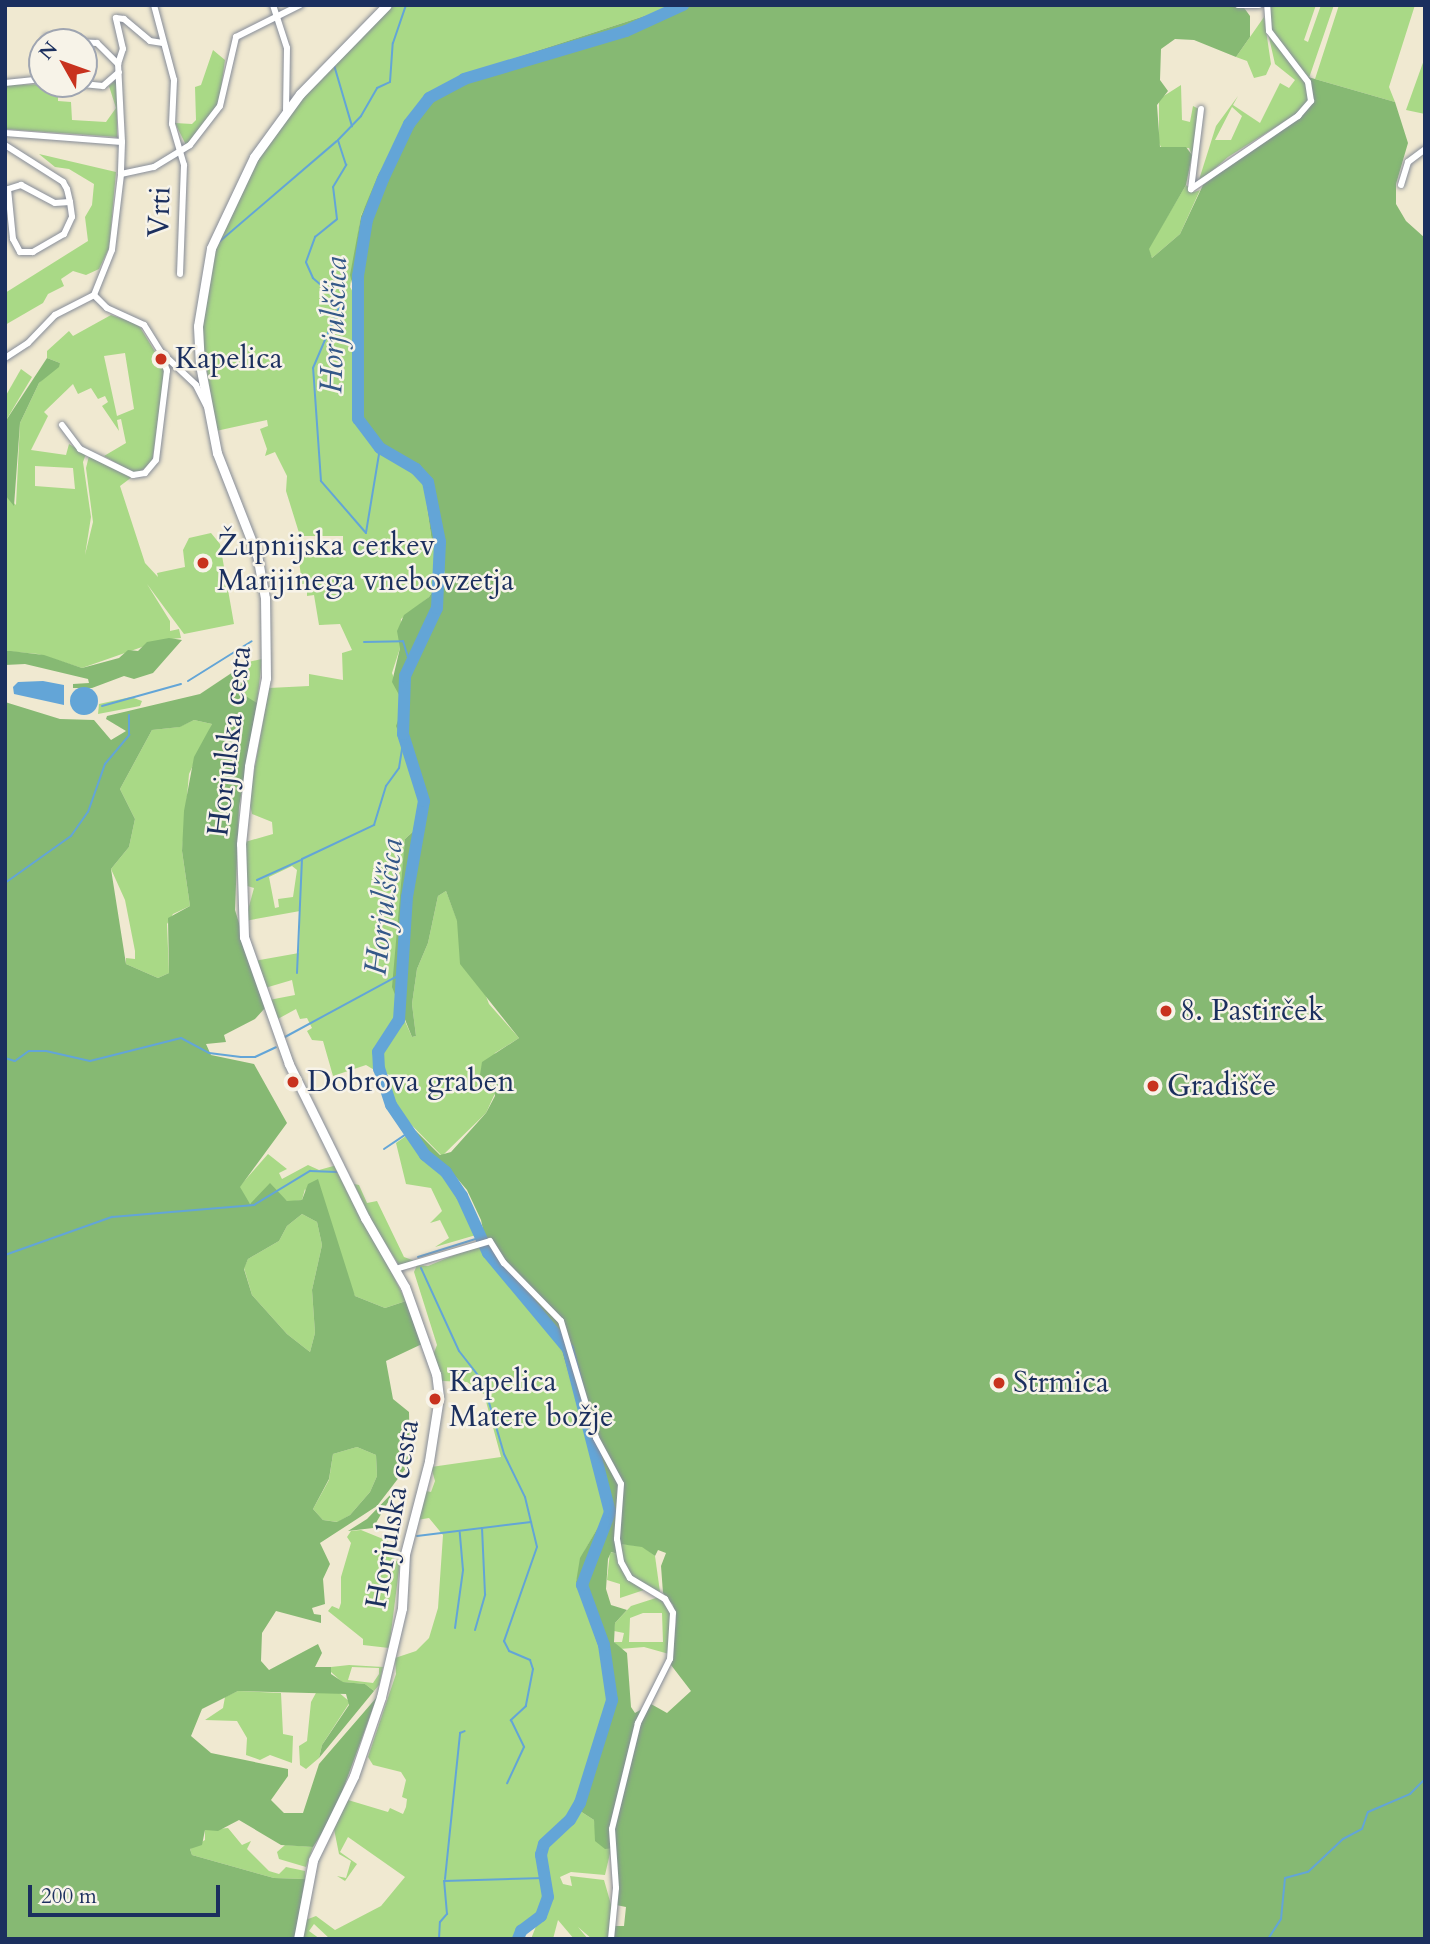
<!DOCTYPE html>
<html>
<head>
<meta charset="utf-8">
<style>
  body { margin:0 }
  #map { position:relative; width:1430px; height:1944px; overflow:hidden; background:#f0e9d1; font-family:Cardo,serif }
  div>[style] { position:absolute }
  .green>* { inset:0; background:#a9d986 }
  .forest>* { inset:0; background:#86b973 }
  .water>* { inset:0; background:#63a5d7 }
  .round { border-radius:50% }
  .stream>* { height:2px; margin:-1px; padding:0 1px; transform-origin:1px; border-radius:1px; background:#63a5d7 }
  .river>* { height:12px; margin:-6px; padding:0 6px; transform-origin:6px; border-radius:6px; background:#63a5d7 }
  .roads { filter:drop-shadow(0 0 2px #868c98) drop-shadow(0 0 2px #868c98) }
  .street>* { height:6px; margin:-3px; padding:0 3px; transform-origin:3px; border-radius:3px; background:#fff }
  .secondary>* { height:9px; margin:-4.5px; padding:0 4.5px; transform-origin:4.5px; border-radius:4.5px; background:#fff }
  .dots>* { width:19px; height:19px; translate:-50% -50%; box-sizing:border-box; border:4px solid #f7f3e8; border-radius:50% }
  span { translate:-50% -50%; white-space:nowrap; text-align:center; line-height:1.15; -webkit-text-stroke:5px #f7f3e8; paint-order:stroke }
  .street-label { font-size:30px; color:#1b2f5e }
  .poi-label { font-size:30px; color:#1b2f5e }
  .left { translate:0 -50%; text-align:left }
  .water-label { font-size:32px; color:#345888; font-style:italic }
  .frame { position:absolute; inset:0; border:7px solid #1b2f5e; pointer-events:none }
  .north { position:absolute; left:28px; top:28px; width:70px; height:70px; box-sizing:border-box; background:#f7f3e8; border:2px solid #9fa5b1; border-radius:50%; rotate:310deg; font-size:19px; font-weight:700; line-height:28px; text-align:center; color:#1b2f5e }
  .north::after { content:''; display:block; margin:auto; width:24px; height:32px; background:#c8321e; clip-path:polygon(50% 0,100% 100%,50% 72%,0 100%) }
  .scale { position:absolute; left:28px; top:1885px; width:192px; height:32px; box-sizing:border-box; border:4px solid #1b2f5e; border-top:0; padding-left:9px; font-size:21px; line-height:24px; white-space:nowrap; color:#1b2f5e; -webkit-text-stroke:5px #f7f3e8; paint-order:stroke }
</style>
</head>
<body>
<div id="map">
  <div class="green">
    <div style="clip-path:polygon(evenodd,392px 5px,678px 5px,481px 69px,436px 90px,415px 109px,361px 215px,350px 287px,355px 296px,358px 425px,378px 449px,423px 480px,432px 542px,445px 573px,429px 597px,401px 619px,400px 648px,392px 673px,404px 704px,398px 717px,400px 739px,417px 778px,421px 807px,417px 828px,405px 839px,396px 1019px,376px 1049px,376px 1071px,366px 1065px,333px 1076px,323px 1041px,312px 1040px,307px 1031px,312px 1028px,307px 1018px,300px 1019px,296px 1009px,276px 1020px,269px 1000px,295px 995px,292px 980px,265px 988px,254px 961px,299px 953px,300px 911px,245px 921px,254px 888px,244px 885px,245px 842px,273px 834px,272px 822px,252px 814px,249px 800px,269px 688px,309px 686px,309px 674px,343px 680px,342px 653px,352px 650px,340px 624px,319px 625px,314px 595px,307px 596px,307px 584px,302px 584px,298px 553px,343px 549px,343px 536px,300px 536px,286px 491px,287px 476px,275px 452px,265px 456px,267px 449px,260px 429px,268px 426px,267px 420px,216px 431px,201px 332px,212px 259px,235px 199px,267px 142px,303px 95px,392px 5px,292px 866px,297px 870px,293px 897px,278px 899px,279px 907px,275px 908px,269px 877px,292px 866px)"></div>
    <div style="clip-path:polygon(1269px 5px,1316px 5px,1304px 40px,1308px 42px,1321px 5px,1334px 5px,1309px 78px,1284px 52px,1269px 26px)"></div>
    <div style="clip-path:polygon(1339px 5px,1415px 5px,1389px 87px,1395px 102px,1315px 79px)"></div>
    <div style="clip-path:polygon(1264px 17px,1271px 64px,1266px 75px,1254px 78px,1247px 61px,1236px 57px)"></div>
    <div style="clip-path:polygon(evenodd,1268px 33px,1307px 85px,1309px 101px,1298px 113px,1228px 157px,1198px 183px,1216px 126px,1238px 96px,1233px 105px,1260px 123px,1280px 83px,1289px 88px,1295px 80px,1275px 64px,1268px 33px,1232px 107px,1242px 116px,1231px 140px,1215px 140px,1232px 107px)"></div>
    <div style="clip-path:polygon(213px 50px,225px 60px,220px 96px,214px 114px,186px 145px,175px 123px,192px 124px,196px 120px,195px 87px,201px 85px)"></div>
    <div style="clip-path:polygon(1425px 57px,1425px 114px,1406px 110px)"></div>
    <div style="clip-path:polygon(117px 79px,117px 137px,5px 129px,5px 85px,58px 84px,58px 101px,71px 102px,72px 120px,106px 122px,116px 108px,109px 86px)"></div>
    <div style="clip-path:polygon(1181px 85px,1182px 120px,1190px 122px,1193px 106px,1199px 109px,1192px 155px,1189px 148px,1162px 149px,1159px 143px,1159px 99px)"></div>
    <div style="clip-path:polygon(39px 154px,116px 172px,109px 248px,99px 269px,86px 275px,73px 271px,61px 279px,64px 286px,48px 294px,43px 303px,5px 325px,5px 293px,88px 241px,85px 217px,92px 205px,94px 184px,69px 169px,55px 167px)"></div>
    <div style="clip-path:polygon(1186px 185px,1194px 192px,1200px 190px,1180px 234px,1152px 258px,1148px 249px)"></div>
    <div style="clip-path:polygon(evenodd,111px 315px,138px 324px,165px 368px,152px 463px,136px 474px,104px 456px,126px 443px,121px 419px,117px 420px,119px 431px,102px 406px,108px 402px,105px 396px,98px 399px,91px 388px,78px 394px,73px 384px,44px 412px,48px 416px,31px 450px,66px 455px,69px 444px,86px 454px,83px 462px,91px 517px,85px 555px,93px 522px,86px 468px,89px 456px,132px 477px,120px 486px,145px 563px,158px 577px,157px 573px,185px 567px,183px 550px,189px 538px,211px 533px,220px 544px,234px 624px,184px 634px,147px 584px,170px 621px,170px 631px,179px 629px,181px 638px,162px 640px,82px 668px,38px 654px,5px 651px,5px 495px,16px 505px,20px 423px,39px 383px,60px 363px,47px 358px,47px 351px,69px 331px,73px 336px,111px 315px,125px 353px,134px 409px,117px 416px,104px 356px,125px 353px,111px 315px,35px 466px,73px 468px,75px 489px,35px 486px,35px 466px)"></div>
    <div style="clip-path:polygon(21px 369px,32px 377px,5px 422px,5px 397px)"></div>
    <div style="clip-path:polygon(262px 659px,257px 703px,250px 703px,244px 695px,248px 662px)"></div>
    <div style="clip-path:polygon(131px 697px,142px 701px,140px 706px,98px 714px,99px 704px)"></div>
    <div style="clip-path:polygon(194px 720px,212px 724px,189px 774px,182px 851px,190px 906px,173px 914px,167px 924px,169px 973px,158px 978px,126px 964px,126px 958px,135px 959px,135px 951px,125px 900px,111px 869px,129px 847px,135px 819px,120px 789px,152px 730px,179px 727px)"></div>
    <div style="clip-path:polygon(446px 891px,489px 1004px,519px 1038px,495px 1053px,484px 1079px,496px 1091px,486px 1113px,442px 1156px,392px 1105px,383px 1076px,403px 1080px,382px 1072px,381px 1057px,384px 1045px,404px 1019px,412px 1037px,416px 1036px,412px 1004px,417px 969px,428px 943px,438px 896px)"></div>
    <div style="clip-path:polygon(406px 1136px,412px 1136px,432px 1167px,454px 1185px,476px 1235px,435px 1247px,449px 1238px,440px 1220px,430px 1223px,442px 1211px,431px 1188px,406px 1184px,396px 1143px)"></div>
    <div style="clip-path:polygon(268px 1154px,287px 1169px,279px 1173px,282px 1179px,308px 1165px,319px 1170px,337px 1165px,406px 1301px,385px 1308px,355px 1296px,305px 1189px,302px 1200px,288px 1202px,275px 1191px,250px 1204px,245px 1201px,239px 1187px)"></div>
    <div style="clip-path:polygon(354px 1184px,359px 1185px,367px 1203px,377px 1201px,404px 1257px,415px 1261px,399px 1265px,371px 1221px)"></div>
    <div style="clip-path:polygon(302px 1214px,317px 1222px,322px 1245px,312px 1290px,315px 1333px,310px 1352px,287px 1334px,252px 1295px,244px 1268px,248px 1259px,279px 1241px,287px 1226px)"></div>
    <div style="clip-path:polygon(481px 1244px,482px 1253px,561px 1348px,591px 1452px,608px 1485px,607px 1512px,585px 1550px,576px 1582px,610px 1681px,608px 1717px,593px 1749px,580px 1799px,538px 1852px,546px 1886px,543px 1900px,535px 1918px,516px 1929px,514px 1939px,330px 1939px,314px 1924px,309px 1931px,320px 1939px,301px 1939px,303px 1921px,316px 1916px,335px 1930px,381px 1906px,405px 1877px,348px 1837px,340px 1852px,357px 1864px,345px 1881px,337px 1876px,346px 1878px,351px 1861px,339px 1854px,334px 1829px,348px 1800px,388px 1812px,390px 1808px,403px 1814px,406px 1807px,407px 1799px,402px 1797px,406px 1780px,401px 1772px,373px 1765px,368px 1757px,396px 1674px,395px 1658px,416px 1651px,429px 1638px,438px 1608px,443px 1535px,429px 1518px,417px 1520px,426px 1491px,431px 1492px,435px 1481px,431px 1467px,501px 1457px,484px 1394px,467px 1382px,442px 1381px,433px 1355px,437px 1345px,414px 1272px,417px 1265px,428px 1266px)"></div>
    <div style="clip-path:polygon(357px 1447px,376px 1455px,377px 1476px,370px 1492px,350px 1515px,338px 1522px,323px 1520px,313px 1509px,329px 1480px,333px 1454px)"></div>
    <div style="clip-path:polygon(361px 1530px,388px 1541px,395px 1553px,394px 1560px,400px 1562px,389px 1648px,363px 1645px,363px 1639px,328px 1611px,332px 1606px,339px 1609px,341px 1603px,341px 1577px,351px 1543px,347px 1537px,351px 1531px)"></div>
    <div style="clip-path:polygon(620px 1544px,642px 1546px,655px 1556px,660px 1592px,635px 1581px,625px 1567px)"></div>
    <div style="clip-path:polygon(610px 1552px,618px 1554px,629px 1580px,644px 1590px,620px 1598px,620px 1584px,607px 1580px)"></div>
    <div style="clip-path:polygon(evenodd,659px 1597px,673px 1616px,669px 1654px,644px 1647px,620px 1649px,614px 1642px,622px 1642px,624px 1633px,614px 1631px,615px 1623px,631px 1606px,659px 1597px,643px 1613px,662px 1613px,663px 1642px,629px 1642px,630px 1618px,643px 1613px)"></div>
    <div style="clip-path:polygon(evenodd,349px 1665px,383px 1667px,379px 1685px,374px 1691px,365px 1684px,342px 1682px,330px 1671px,331px 1667px,349px 1665px,352px 1667px,379px 1668px,379px 1674px,373px 1683px,348px 1680px,352px 1667px)"></div>
    <div style="clip-path:polygon(238px 1691px,281px 1693px,283px 1734px,293px 1736px,292px 1763px,270px 1755px,260px 1760px,246px 1755px,247px 1738px,237px 1721px,205px 1720px,223px 1708px,225px 1697px)"></div>
    <div style="clip-path:polygon(317px 1691px,337px 1691px,350px 1702px,322px 1745px,319px 1758px,306px 1769px,300px 1765px,299px 1746px,307px 1741px,311px 1702px)"></div>
    <div style="clip-path:polygon(580px 1811px,594px 1820px,598px 1842px,611px 1849px,605px 1875px,571px 1872px,560px 1877px,563px 1884px,572px 1886px,570px 1876px,604px 1880px,612px 1908px,609px 1939px,592px 1939px,578px 1927px,588px 1939px,574px 1939px,558px 1920px,553px 1939px,531px 1939px,551px 1888px,542px 1860px,545px 1845px)"></div>
    <div style="clip-path:polygon(228px 1828px,242px 1845px,251px 1841px,247px 1849px,269px 1871px,279px 1874px,286px 1867px,305px 1871px,305px 1879px,274px 1878px,192px 1855px,190px 1849px,205px 1840px,205px 1830px)"></div>
    <div style="clip-path:polygon(285px 1845px,313px 1847px,306px 1867px,279px 1859px,277px 1852px)"></div>
  </div>
  <div class="forest">
    <div style="clip-path:polygon(evenodd,678px 5px,1242px 5px,1250px 16px,1250px 37px,1236px 57px,1194px 40px,1175px 39px,1161px 49px,1160px 80px,1168px 91px,1157px 105px,1160px 147px,1186px 147px,1192px 155px,1186px 185px,1149px 249px,1152px 258px,1180px 234px,1203px 185px,1313px 102px,1308px 77px,1395px 102px,1408px 143px,1396px 184px,1396px 204px,1406px 221px,1425px 238px,1425px 1939px,613px 1939px,614px 1926px,624px 1926px,626px 1907px,616px 1905px,614px 1848px,605px 1849px,595px 1841px,594px 1820px,580px 1811px,597px 1751px,593px 1749px,612px 1704px,610px 1681px,576px 1582px,580px 1558px,607px 1512px,608px 1485px,591px 1452px,561px 1348px,482px 1253px,481px 1244px,486px 1244px,481px 1220px,467px 1190px,450px 1170px,433px 1163px,415px 1130px,440px 1155px,451px 1152px,486px 1113px,495px 1096px,493px 1084px,480px 1075px,482px 1062px,519px 1038px,460px 964px,457px 921px,446px 891px,438px 896px,428px 943px,417px 969px,412px 1004px,416px 1036px,412px 1037px,392px 987px,405px 839px,417px 828px,421px 807px,417px 778px,396px 726px,404px 704px,392px 682px,400px 648px,397px 631px,404px 615px,429px 597px,445px 573px,432px 542px,423px 480px,378px 449px,358px 425px,355px 296px,350px 275px,361px 216px,379px 173px,407px 131px,415px 109px,436px 90px,481px 69px,678px 5px,620px 1544px,642px 1547px,655px 1556px,658px 1550px,666px 1553px,661px 1566px,663px 1593px,673px 1605px,676px 1622px,671px 1665px,691px 1691px,667px 1713px,651px 1704px,635px 1713px,631px 1707px,627px 1653px,614px 1642px,615px 1623px,627px 1610px,611px 1605px,606px 1589px,608px 1559px,611px 1552px,618px 1554px,620px 1544px)"></div>
    <div style="clip-path:polygon(47px 358px,60px 363px,59px 367px,39px 383px,20px 423px,14px 506px,5px 495px,5px 422px)"></div>
    <div style="clip-path:polygon(169px 638px,182px 640px,153px 673px,134px 679px,124px 676px,92px 688px,73px 688px,73px 684px,89px 683px,88px 679px,25px 664px,5px 665px,5px 651px,11px 651px,44px 655px,82px 668px,119px 658px,128px 650px,138px 651px,147px 642px)"></div>
    <div style="clip-path:polygon(evenodd,248px 662px,244px 695px,257px 703px,239px 807px,235px 910px,265px 1008px,255px 1019px,224px 1035px,226px 1042px,206px 1044px,211px 1055px,254px 1064px,287px 1123px,240px 1187px,250px 1204px,270px 1183px,287px 1201px,302px 1200px,308px 1184px,318px 1179px,355px 1296px,385px 1308px,406px 1301px,422px 1344px,386px 1361px,393px 1399px,409px 1412px,410px 1463px,377px 1506px,320px 1543px,330px 1564px,323px 1579px,325px 1604px,312px 1608px,314px 1614px,321px 1615px,321px 1623px,276px 1611px,262px 1633px,261px 1661px,269px 1670px,318px 1644px,322px 1653px,315px 1667px,331px 1667px,331px 1674px,343px 1682px,365px 1684px,374px 1691px,319px 1758px,322px 1745px,349px 1705px,346px 1694px,238px 1691px,202px 1709px,191px 1736px,211px 1753px,288px 1769px,288px 1776px,271px 1800px,284px 1813px,303px 1813px,319px 1764px,377px 1697px,334px 1814px,313px 1847px,281px 1845px,239px 1820px,218px 1831px,205px 1830px,202px 1845px,190px 1849px,192px 1855px,274px 1878px,305px 1879px,295px 1939px,5px 1939px,5px 702px,60px 719px,94px 720px,111px 740px,126px 731px,106px 719px,107px 716px,200px 694px,248px 662px,194px 720px,212px 724px,194px 757px,184px 811px,182px 851px,190px 906px,168px 918px,169px 973px,158px 978px,126px 964px,111px 869px,129px 847px,135px 819px,120px 789px,152px 730px,180px 727px,194px 720px,248px 662px,302px 1214px,317px 1222px,322px 1245px,312px 1290px,315px 1333px,310px 1352px,287px 1334px,252px 1295px,244px 1269px,248px 1259px,279px 1241px,287px 1226px,302px 1214px,248px 662px,357px 1447px,376px 1455px,377px 1476px,370px 1492px,350px 1515px,337px 1522px,323px 1520px,313px 1509px,329px 1479px,333px 1454px,357px 1447px)"></div>
    <div style="clip-path:polygon(395px 1490px,373px 1528px,348px 1531px,367px 1519px)"></div>
  </div>
  <div class="water">
    <div style="clip-path:polygon(43px 681px,64px 685px,64px 705px,14px 694px,13px 687px,18px 682px)"></div>
    <div class="round" style="left:70px;top:687px;width:28px;height:28px"></div>
  </div>
  <div class="stream">
    <div style="left:334px;top:65px;width:64px;rotate:73.6deg"></div>
    <div style="left:219px;top:242px;width:155px;rotate:-40.6deg"></div>
    <div style="left:380px;top:448px;width:86px;rotate:99.4deg"></div>
    <div style="left:366px;top:533px;width:69px;rotate:-130.9deg"></div>
    <div style="left:321px;top:481px;width:113px;rotate:-94deg"></div>
    <div style="left:313px;top:368px;width:66px;rotate:-66.9deg"></div>
    <div style="left:339px;top:307px;width:8px;rotate:-104deg"></div>
    <div style="left:337px;top:299px;width:32px;rotate:-139deg"></div>
    <div style="left:313px;top:278px;width:17px;rotate:-114deg"></div>
    <div style="left:306px;top:262px;width:27px;rotate:-70deg"></div>
    <div style="left:315px;top:237px;width:28px;rotate:-39deg"></div>
    <div style="left:337px;top:219px;width:32px;rotate:-97deg"></div>
    <div style="left:333px;top:187px;width:26px;rotate:-59deg"></div>
    <div style="left:346px;top:165px;width:26px;rotate:-108deg"></div>
    <div style="left:338px;top:140px;width:33px;rotate:-46deg"></div>
    <div style="left:361px;top:116px;width:32px;rotate:-60deg"></div>
    <div style="left:377px;top:88px;width:14px;rotate:-25deg"></div>
    <div style="left:390px;top:82px;width:39px;rotate:-86deg"></div>
    <div style="left:393px;top:43px;width:40px;rotate:-71.1deg"></div>
    <div style="left:364px;top:642px;width:39px;rotate:-1deg"></div>
    <div style="left:403px;top:641px;width:24px;rotate:73deg"></div>
    <div style="left:188px;top:681px;width:75px;rotate:-32deg"></div>
    <div style="left:102px;top:706px;width:82px;rotate:-15.6deg"></div>
    <div style="left:257px;top:880px;width:48px;rotate:-24.4deg"></div>
    <div style="left:5px;top:883px;width:81px;rotate:-35.5deg"></div>
    <div style="left:71px;top:836px;width:29px;rotate:-55deg"></div>
    <div style="left:88px;top:812px;width:51px;rotate:-70.5deg"></div>
    <div style="left:105px;top:764px;width:38px;rotate:-50deg"></div>
    <div style="left:129px;top:735px;width:20px;rotate:-90deg"></div>
    <div style="left:297px;top:973px;width:114px;rotate:-87.5deg"></div>
    <div style="left:302px;top:859px;width:80px;rotate:-25.3deg"></div>
    <div style="left:374px;top:825px;width:41px;rotate:-72.9deg"></div>
    <div style="left:386px;top:786px;width:22px;rotate:-54deg"></div>
    <div style="left:399px;top:768px;width:31px;rotate:-81deg"></div>
    <div style="left:285px;top:1037px;width:132px;rotate:-28.5deg"></div>
    <div style="left:5px;top:1058px;width:10px;rotate:17deg"></div>
    <div style="left:15px;top:1061px;width:17px;rotate:-36deg"></div>
    <div style="left:29px;top:1051px;width:17px"></div>
    <div style="left:46px;top:1051px;width:45px;rotate:12.8deg"></div>
    <div style="left:90px;top:1061px;width:94px;rotate:-14.2deg"></div>
    <div style="left:181px;top:1038px;width:32px;rotate:28deg"></div>
    <div style="left:209px;top:1053px;width:32px;rotate:7deg"></div>
    <div style="left:241px;top:1057px;width:14px"></div>
    <div style="left:255px;top:1057px;width:23px;rotate:-25deg"></div>
    <div style="left:384px;top:1149px;width:32px;rotate:-34deg"></div>
    <div style="left:5px;top:1255px;width:114px;rotate:-19.6deg"></div>
    <div style="left:112px;top:1217px;width:143px;rotate:-4.8deg"></div>
    <div style="left:254px;top:1205px;width:66px;rotate:-31.3deg"></div>
    <div style="left:310px;top:1171px;width:27px;rotate:2deg"></div>
    <div style="left:418px;top:1257px;width:67px;rotate:-17.4deg"></div>
    <div style="left:421px;top:1268px;width:91px;rotate:65.4deg"></div>
    <div style="left:459px;top:1351px;width:39px;rotate:52deg"></div>
    <div style="left:483px;top:1382px;width:75px;rotate:73.7deg"></div>
    <div style="left:504px;top:1454px;width:48px;rotate:64deg"></div>
    <div style="left:525px;top:1497px;width:51px;rotate:76.5deg"></div>
    <div style="left:537px;top:1547px;width:100px;rotate:109.3deg"></div>
    <div style="left:504px;top:1641px;width:11px;rotate:63deg"></div>
    <div style="left:509px;top:1651px;width:23px;rotate:23deg"></div>
    <div style="left:530px;top:1660px;width:9px;rotate:72deg"></div>
    <div style="left:533px;top:1669px;width:38px;rotate:101deg"></div>
    <div style="left:526px;top:1706px;width:21px;rotate:137deg"></div>
    <div style="left:511px;top:1720px;width:30px;rotate:64deg"></div>
    <div style="left:524px;top:1747px;width:40px;rotate:115deg"></div>
    <div style="left:417px;top:1536px;width:115px;rotate:-7deg"></div>
    <div style="left:455px;top:1628px;width:59px;rotate:-82.1deg"></div>
    <div style="left:463px;top:1570px;width:38px;rotate:-95deg"></div>
    <div style="left:475px;top:1630px;width:37px;rotate:-74deg"></div>
    <div style="left:485px;top:1594px;width:66px;rotate:-92.6deg"></div>
    <div style="left:445px;top:1879px;width:147px;rotate:-84.1deg"></div>
    <div style="left:460px;top:1733px;width:5px;rotate:-22deg"></div>
    <div style="left:439px;top:1939px;width:17px;rotate:-87deg"></div>
    <div style="left:440px;top:1922px;width:11px;rotate:-49deg"></div>
    <div style="left:447px;top:1914px;width:33px;rotate:-95deg"></div>
    <div style="left:444px;top:1881px;width:101px;rotate:-1.7deg"></div>
    <div style="left:1268px;top:1939px;width:24px;rotate:-57deg"></div>
    <div style="left:1281px;top:1919px;width:41px;rotate:-84.4deg"></div>
    <div style="left:1285px;top:1878px;width:24px;rotate:-15deg"></div>
    <div style="left:1308px;top:1872px;width:48px;rotate:-43.3deg"></div>
    <div style="left:1343px;top:1839px;width:21px;rotate:-28deg"></div>
    <div style="left:1362px;top:1829px;width:18px;rotate:-71deg"></div>
    <div style="left:1368px;top:1812px;width:46px;rotate:-23.2deg"></div>
    <div style="left:1410px;top:1794px;width:21px;rotate:-45deg"></div>
  </div>
  <div class="river">
    <div style="left:518px;top:1939px;width:9px;rotate:-69deg"></div>
    <div style="left:521px;top:1931px;width:25px;rotate:-37deg"></div>
    <div style="left:541px;top:1916px;width:20px;rotate:-70deg"></div>
    <div style="left:548px;top:1897px;width:43px;rotate:-99.5deg"></div>
    <div style="left:541px;top:1855px;width:11px;rotate:-75deg"></div>
    <div style="left:544px;top:1844px;width:35px;rotate:-43deg"></div>
    <div style="left:570px;top:1820px;width:20px;rotate:-60deg"></div>
    <div style="left:580px;top:1803px;width:108px;rotate:-72.7deg"></div>
    <div style="left:612px;top:1700px;width:56px;rotate:-98.3deg"></div>
    <div style="left:604px;top:1645px;width:64px;rotate:-110.1deg"></div>
    <div style="left:582px;top:1585px;width:78px;rotate:-69deg"></div>
    <div style="left:610px;top:1512px;width:168px;rotate:-104.4deg"></div>
    <div style="left:568px;top:1349px;width:125px;rotate:-129.8deg"></div>
    <div style="left:488px;top:1253px;width:63px;rotate:-114.5deg"></div>
    <div style="left:462px;top:1196px;width:29px;rotate:-124deg"></div>
    <div style="left:446px;top:1172px;width:27px;rotate:-141deg"></div>
    <div style="left:425px;top:1155px;width:60px;rotate:-124.2deg"></div>
    <div style="left:391px;top:1105px;width:38px;rotate:-108deg"></div>
    <div style="left:379px;top:1069px;width:17px;rotate:-93deg"></div>
    <div style="left:378px;top:1052px;width:38px;rotate:-57deg"></div>
    <div style="left:399px;top:1020px;width:123px;rotate:-86.3deg"></div>
    <div style="left:407px;top:897px;width:97px;rotate:-80deg"></div>
    <div style="left:424px;top:801px;width:70px;rotate:-107.4deg"></div>
    <div style="left:403px;top:734px;width:58px;rotate:-88deg"></div>
    <div style="left:405px;top:676px;width:75px;rotate:-64.8deg"></div>
    <div style="left:437px;top:608px;width:66px;rotate:-87.4deg"></div>
    <div style="left:440px;top:542px;width:61px;rotate:-101.3deg"></div>
    <div style="left:428px;top:482px;width:18px;rotate:-133deg"></div>
    <div style="left:416px;top:469px;width:42px;rotate:-149.7deg"></div>
    <div style="left:380px;top:448px;width:36px;rotate:-127deg"></div>
    <div style="left:358px;top:419px;width:143px;rotate:-90deg"></div>
    <div style="left:358px;top:276px;width:57px;rotate:-80.9deg"></div>
    <div style="left:367px;top:220px;width:44px;rotate:-68.7deg"></div>
    <div style="left:383px;top:179px;width:61px;rotate:-64.7deg"></div>
    <div style="left:409px;top:124px;width:33px;rotate:-52deg"></div>
    <div style="left:429px;top:98px;width:40px;rotate:-28deg"></div>
    <div style="left:464px;top:79px;width:169px;rotate:-16.5deg"></div>
    <div style="left:626px;top:31px;width:63px;rotate:-24.5deg"></div>
  </div>
  <div class="roads">
    <div class="street">
      <div style="left:154px;top:5px;width:78px;rotate:75.1deg"></div>
      <div style="left:174px;top:80px;width:44px;rotate:92.6deg"></div>
      <div style="left:172px;top:124px;width:43px;rotate:73.7deg"></div>
      <div style="left:184px;top:165px;width:109px;rotate:92.1deg"></div>
      <div style="left:273px;top:5px;width:45px;rotate:72deg"></div>
      <div style="left:287px;top:48px;width:62px;rotate:90.9deg"></div>
      <div style="left:1238px;top:5px;width:21px"></div>
      <div style="left:47px;top:37px;width:12px;rotate:24deg"></div>
      <div style="left:76px;top:42px;width:21px;rotate:3deg"></div>
      <div style="left:97px;top:43px;width:30px;rotate:45deg"></div>
      <div style="left:5px;top:83px;width:37px;rotate:-6deg"></div>
      <div style="left:83px;top:84px;width:20px;rotate:6deg"></div>
      <div style="left:103px;top:86px;width:21px;rotate:-41deg"></div>
      <div style="left:1201px;top:109px;width:81px;rotate:97.1deg"></div>
      <div style="left:1191px;top:189px;width:130px;rotate:-34.3deg"></div>
      <div style="left:1298px;top:116px;width:20px;rotate:-49deg"></div>
      <div style="left:1311px;top:101px;width:19px;rotate:-99deg"></div>
      <div style="left:1308px;top:82px;width:64px;rotate:-127.4deg"></div>
      <div style="left:1269px;top:31px;width:26px;rotate:-94deg"></div>
      <div style="left:5px;top:133px;width:117px;rotate:4.4deg"></div>
      <div style="left:122px;top:142px;width:32px;rotate:92deg"></div>
      <div style="left:122px;top:142px;width:78px;rotate:-92.9deg"></div>
      <div style="left:118px;top:64px;width:16px;rotate:-72deg"></div>
      <div style="left:123px;top:49px;width:32px;rotate:-103deg"></div>
      <div style="left:116px;top:18px;width:8px;rotate:7deg"></div>
      <div style="left:124px;top:19px;width:34px;rotate:40deg"></div>
      <div style="left:150px;top:41px;width:13px;rotate:9deg"></div>
      <div style="left:5px;top:145px;width:69px;rotate:32.5deg"></div>
      <div style="left:63px;top:182px;width:8px;rotate:60deg"></div>
      <div style="left:67px;top:189px;width:13px;rotate:77deg"></div>
      <div style="left:70px;top:202px;width:15px;rotate:82deg"></div>
      <div style="left:72px;top:217px;width:19px;rotate:115deg"></div>
      <div style="left:64px;top:234px;width:36px;rotate:150deg"></div>
      <div style="left:33px;top:252px;width:13px;rotate:180deg"></div>
      <div style="left:20px;top:252px;width:15px;rotate:-118deg"></div>
      <div style="left:13px;top:239px;width:50px;rotate:-95.7deg"></div>
      <div style="left:8px;top:189px;width:14px;rotate:-17deg"></div>
      <div style="left:21px;top:185px;width:38px;rotate:28deg"></div>
      <div style="left:55px;top:203px;width:15px;rotate:-4deg"></div>
      <div style="left:1401px;top:185px;width:24px;rotate:-73deg"></div>
      <div style="left:1408px;top:162px;width:21px;rotate:-37deg"></div>
      <div style="left:5px;top:358px;width:27px;rotate:-33deg"></div>
      <div style="left:28px;top:343px;width:39px;rotate:-46deg"></div>
      <div style="left:55px;top:315px;width:44px;rotate:-27.1deg"></div>
      <div style="left:207px;top:407px;width:25px;rotate:-117deg"></div>
      <div style="left:196px;top:385px;width:48px;rotate:-136.7deg"></div>
      <div style="left:161px;top:352px;width:32px;rotate:-122deg"></div>
      <div style="left:144px;top:325px;width:41px;rotate:-155.3deg"></div>
      <div style="left:107px;top:308px;width:18px;rotate:-135deg"></div>
      <div style="left:94px;top:295px;width:48px;rotate:-68.2deg"></div>
      <div style="left:112px;top:250px;width:77px;rotate:-83.2deg"></div>
      <div style="left:121px;top:174px;width:34px;rotate:-12deg"></div>
      <div style="left:154px;top:167px;width:42px;rotate:-31.4deg"></div>
      <div style="left:190px;top:145px;width:49px;rotate:-52.4deg"></div>
      <div style="left:220px;top:106px;width:71px;rotate:-76.9deg"></div>
      <div style="left:236px;top:37px;width:72px;rotate:-26.6deg"></div>
      <div style="left:62px;top:425px;width:30px;rotate:53deg"></div>
      <div style="left:80px;top:449px;width:59px;rotate:26.1deg"></div>
      <div style="left:133px;top:475px;width:12px;rotate:-9deg"></div>
      <div style="left:145px;top:473px;width:17px;rotate:-50deg"></div>
      <div style="left:156px;top:460px;width:90px;rotate:-83deg"></div>
      <div style="left:167px;top:371px;width:20px;rotate:-108deg"></div>
      <div style="left:396px;top:1269px;width:98px;rotate:-16.6deg"></div>
      <div style="left:490px;top:1241px;width:26px;rotate:58deg"></div>
      <div style="left:504px;top:1263px;width:81px;rotate:45.5deg"></div>
      <div style="left:561px;top:1321px;width:122px;rotate:73.3deg"></div>
      <div style="left:596px;top:1438px;width:52px;rotate:61.5deg"></div>
      <div style="left:621px;top:1484px;width:55px;rotate:94.2deg"></div>
      <div style="left:617px;top:1539px;width:23px;rotate:80deg"></div>
      <div style="left:621px;top:1562px;width:18px;rotate:61deg"></div>
      <div style="left:630px;top:1578px;width:41px;rotate:31deg"></div>
      <div style="left:665px;top:1599px;width:16px;rotate:60deg"></div>
      <div style="left:673px;top:1613px;width:46px;rotate:93.7deg"></div>
      <div style="left:670px;top:1659px;width:72px;rotate:116.6deg"></div>
      <div style="left:638px;top:1723px;width:109px;rotate:103.8deg"></div>
      <div style="left:612px;top:1829px;width:59px;rotate:86.1deg"></div>
      <div style="left:616px;top:1888px;width:51px;rotate:95.6deg"></div>
    </div>
    <div class="secondary">
      <div style="left:298px;top:1939px;width:80px;rotate:-79.2deg"></div>
      <div style="left:313px;top:1860px;width:93px;rotate:-64deg"></div>
      <div style="left:354px;top:1776px;width:83px;rotate:-71.1deg"></div>
      <div style="left:381px;top:1697px;width:91px;rotate:-76.7deg"></div>
      <div style="left:402px;top:1608px;width:54px;rotate:-86.8deg"></div>
      <div style="left:405px;top:1554px;width:96px;rotate:-75.5deg"></div>
      <div style="left:429px;top:1461px;width:65px;rotate:-81.1deg"></div>
      <div style="left:439px;top:1397px;width:23px;rotate:-97deg"></div>
      <div style="left:436px;top:1374px;width:92px;rotate:-109.6deg"></div>
      <div style="left:405px;top:1287px;width:80px;rotate:-120.1deg"></div>
      <div style="left:365px;top:1218px;width:172px;rotate:-116.3deg"></div>
      <div style="left:289px;top:1064px;width:135px;rotate:-109.5deg"></div>
      <div style="left:244px;top:937px;width:93px;rotate:-91.8deg"></div>
      <div style="left:241px;top:844px;width:78px;rotate:-84.1deg"></div>
      <div style="left:249px;top:766px;width:90px;rotate:-79.1deg"></div>
      <div style="left:266px;top:678px;width:80px;rotate:-90.7deg"></div>
      <div style="left:265px;top:598px;width:44px;rotate:-100.5deg"></div>
      <div style="left:257px;top:555px;width:110px;rotate:-111.4deg"></div>
      <div style="left:217px;top:453px;width:90px;rotate:-100.9deg"></div>
      <div style="left:200px;top:365px;width:39px;rotate:-93deg"></div>
      <div style="left:198px;top:326px;width:79px;rotate:-80.5deg"></div>
      <div style="left:211px;top:248px;width:101px;rotate:-64.7deg"></div>
      <div style="left:254px;top:157px;width:78px;rotate:-53.9deg"></div>
      <div style="left:300px;top:94px;width:124px;rotate:-45.7deg"></div>
    </div>
  </div>
  <div class="dots">
    <div style="left:161px;top:359px;background:#c8321e"></div>
    <div style="left:203px;top:563px;background:#c8321e"></div>
    <div style="left:1166px;top:1011px;background:#c8321e"></div>
    <div style="left:293px;top:1082px;background:#c8321e"></div>
    <div style="left:1153px;top:1086px;background:#c8321e"></div>
    <div style="left:999px;top:1383px;background:#c8321e"></div>
    <div style="left:435px;top:1399px;background:#c8321e"></div>
  </div>
  <div class="street-label">
    <span style="left:160px;top:212px;rotate:-88deg">Vrti</span>
    <span style="left:230px;top:741px;rotate:-83deg">Horjulska cesta</span>
    <span style="left:393px;top:1514px;rotate:-80deg">Horjulska cesta</span>
  </div>
  <div class="poi-label">
    <span class="left" style="left:175px;top:359px">Kapelica</span>
    <span class="left" style="left:217px;top:563px">Župnijska cerkev<br>Marijinega vnebovzetja</span>
    <span class="left" style="left:1180px;top:1011px">8. Pastirček</span>
    <span class="left" style="left:307px;top:1082px">Dobrova graben</span>
    <span class="left" style="left:1167px;top:1086px">Gradišče</span>
    <span class="left" style="left:449px;top:1399px">Kapelica<br>Matere božje</span>
    <span class="left" style="left:1013px;top:1383px">Strmica</span>
  </div>
  <div class="water-label">
    <span style="left:334px;top:325px;rotate:-88deg">Horjulščica</span>
    <span style="left:384px;top:907px;rotate:-83deg">Horjulščica</span>
  </div>
  <div class="frame"></div>
  <div class="north">N</div>
  <div class="scale">200 m</div>
</div>
</body>
</html>
